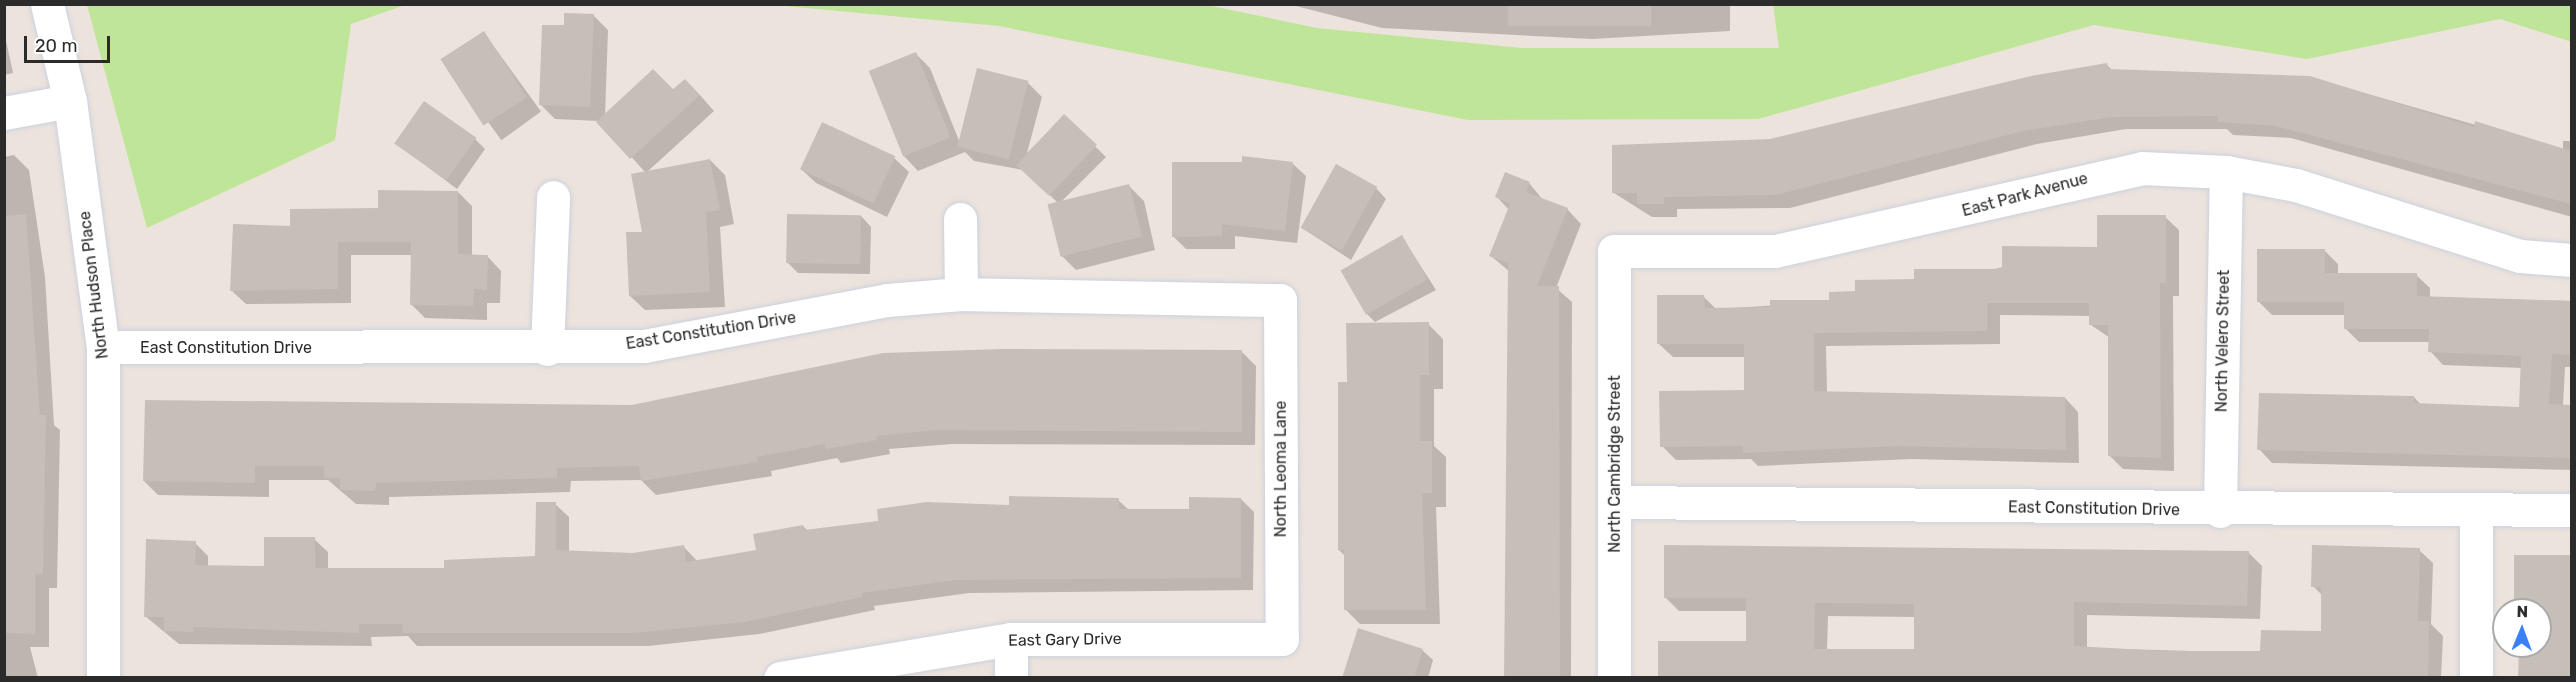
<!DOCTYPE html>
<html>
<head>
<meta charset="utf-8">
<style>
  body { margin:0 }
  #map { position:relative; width:2576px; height:682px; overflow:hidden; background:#ede3dd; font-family:Rubik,sans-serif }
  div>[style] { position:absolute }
  .green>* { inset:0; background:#bfe598 }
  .shadow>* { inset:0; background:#0003; transform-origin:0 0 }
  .building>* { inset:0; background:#c6bfb8; transform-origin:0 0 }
  .roads { filter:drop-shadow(0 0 2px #cbd2dd) drop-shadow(0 0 2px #cbd2dd) }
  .minor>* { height:33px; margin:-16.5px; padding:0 16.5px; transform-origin:16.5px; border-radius:16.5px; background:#fff }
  span { translate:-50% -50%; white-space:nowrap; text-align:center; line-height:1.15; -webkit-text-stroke:5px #fff; paint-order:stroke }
  .street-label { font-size:16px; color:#2b2b2b }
  .frame { position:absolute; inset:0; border:6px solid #2b2b2b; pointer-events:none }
  .north { position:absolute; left:2492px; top:598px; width:60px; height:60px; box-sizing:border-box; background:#fff; border:2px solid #aaa; border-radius:50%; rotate:1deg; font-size:16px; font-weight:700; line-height:24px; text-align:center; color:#2b2b2b }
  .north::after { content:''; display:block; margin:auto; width:21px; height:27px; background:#3a80fd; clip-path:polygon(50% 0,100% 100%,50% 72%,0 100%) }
  .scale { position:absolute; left:24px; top:36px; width:86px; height:27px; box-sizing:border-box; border:3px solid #2b2b2b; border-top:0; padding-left:8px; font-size:18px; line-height:21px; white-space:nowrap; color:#2b2b2b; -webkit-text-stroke:4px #fff; paint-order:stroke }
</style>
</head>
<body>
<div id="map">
  <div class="green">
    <div style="clip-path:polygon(1773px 4px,2571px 4px,2572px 42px,2500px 19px,2307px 59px,2094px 25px,1758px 119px,1468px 120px,999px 26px,774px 5px,1202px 4px,1317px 28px,1522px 48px,1779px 48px)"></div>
    <div style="clip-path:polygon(87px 5px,87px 4px,405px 5px,351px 24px,335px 140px,147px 228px)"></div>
  </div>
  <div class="shadow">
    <div style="clip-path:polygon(1288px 4px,1730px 4px,1730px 31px,1592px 39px,1382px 28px)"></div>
    <div style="clip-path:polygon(593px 15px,608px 30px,605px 116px,673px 91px,700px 95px,714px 111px,647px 172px,710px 160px,725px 175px,734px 224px,720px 227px,725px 307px,645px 310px,630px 296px,643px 233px,645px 172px,599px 121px,555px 119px,540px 104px,565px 27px)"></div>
    <div style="clip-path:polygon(4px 31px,13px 73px,4px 75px)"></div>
    <div style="left:484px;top:33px;width:97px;height:49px;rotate:54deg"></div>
    <div style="clip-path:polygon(915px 53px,930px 68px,960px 143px,1027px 82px,1042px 97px,1027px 153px,1064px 116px,1106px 157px,1061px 202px,1129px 186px,1144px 201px,1155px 250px,1076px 270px,1061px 255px,1058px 203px,1023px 170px,974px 161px,965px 152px,918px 171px,904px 156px)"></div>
    <div style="clip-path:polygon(2107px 65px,2113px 71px,2309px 77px,2563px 150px,2563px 141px,2572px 141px,2572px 217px,2291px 138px,2233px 135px,2227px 129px,2126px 129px,2037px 144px,1790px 208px,1677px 209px,1677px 217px,1652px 217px,1614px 193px,1770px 141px)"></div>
    <div style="clip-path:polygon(475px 139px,485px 149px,457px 189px,396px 143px)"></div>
    <div style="clip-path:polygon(14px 155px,29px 170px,45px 277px,54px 425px,60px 430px,57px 588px,49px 588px,49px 647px,30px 647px,38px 678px,4px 678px,4px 157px)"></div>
    <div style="clip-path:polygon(894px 158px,909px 172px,887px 217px,816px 183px,801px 169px)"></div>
    <div style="clip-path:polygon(1293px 164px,1306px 176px,1297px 243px,1235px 236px,1235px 249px,1186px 249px,1173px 236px)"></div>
    <div style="clip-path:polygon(1529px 183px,1543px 200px,1567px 209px,1581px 224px,1556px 288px,1572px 302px,1571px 678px,1505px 678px,1510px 272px,1491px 256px,1509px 210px,1497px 197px)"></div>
    <div style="clip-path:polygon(1376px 188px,1386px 199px,1351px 260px,1302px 228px)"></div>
    <div style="clip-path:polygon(458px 192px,472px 206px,472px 256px,488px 257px,501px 271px,500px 303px,487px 303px,487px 320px,425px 318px,411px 304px,412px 255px,351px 255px,351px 303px,246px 304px,232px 291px,292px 227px)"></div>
    <div style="clip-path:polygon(861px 216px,871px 227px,870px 274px,798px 273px,788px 263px)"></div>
    <div style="clip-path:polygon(2165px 217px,2179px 230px,2179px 296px,2173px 296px,2174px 471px,2123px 469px,2110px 456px,2110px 338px,2091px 325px,2091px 316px,2000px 315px,2000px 344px,1826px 346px,1827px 393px,2065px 398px,2078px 412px,2079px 463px,1911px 459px,1758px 466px,1751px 459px,1676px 460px,1662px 446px,1746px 391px,1745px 357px,1673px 357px,1659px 344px,1704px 297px,1716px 309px,1830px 302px,2099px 248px)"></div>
    <div style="clip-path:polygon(1402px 237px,1436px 290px,1375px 322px,1365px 312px)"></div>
    <div style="clip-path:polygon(2325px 251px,2338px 264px,2338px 275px,2416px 275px,2430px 288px,2430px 298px,2572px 301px,2572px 367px,2565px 367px,2563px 405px,2572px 405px,2572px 470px,2272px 463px,2259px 449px,2414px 397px,2421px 405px,2521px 408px,2522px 368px,2443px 365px,2430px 351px,2430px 342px,2359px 342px,2345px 328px,2346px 315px,2272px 315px,2259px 302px)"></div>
    <div style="clip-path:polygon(1428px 324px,1443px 339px,1443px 389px,1434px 389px,1434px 446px,1446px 457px,1446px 507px,1436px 507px,1440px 624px,1360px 624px,1345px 609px,1345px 556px,1339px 550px,1349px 383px)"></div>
    <div style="clip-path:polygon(1242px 352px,1256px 366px,1255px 445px,952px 444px,889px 449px,890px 454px,841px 463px,837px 458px,771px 471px,772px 476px,656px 495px,641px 480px,571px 481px,570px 492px,389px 497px,389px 505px,356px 504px,328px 480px,269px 480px,269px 497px,158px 495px,144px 481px,632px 407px)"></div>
    <div style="clip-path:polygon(1241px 499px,1254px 512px,1253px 590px,969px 593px,874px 606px,875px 610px,759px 634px,648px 646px,417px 646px,408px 636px,371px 637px,372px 646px,179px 644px,145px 616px,195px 543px,208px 556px,208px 567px,265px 568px,314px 539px,328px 552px,328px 569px,446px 569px,536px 558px,555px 504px,569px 517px,569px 552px,633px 554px,684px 547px,697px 561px,757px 551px,803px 526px,808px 531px,1011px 506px,1118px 500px,1129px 510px,1191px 511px)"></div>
    <div style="clip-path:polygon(evenodd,2419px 550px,2433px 563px,2431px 624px,2443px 636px,2441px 678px,1660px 678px,1747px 643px,1747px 611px,1679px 611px,1665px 597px,2248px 552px,2262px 566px,2260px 619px,2087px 615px,2087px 648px,2261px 653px,2323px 632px,2323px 596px,2313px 586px,2419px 550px,1828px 616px,1916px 617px,1915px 651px,1827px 650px,1828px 616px)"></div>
    <div style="clip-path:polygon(2572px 555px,2572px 678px,2520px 678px,2521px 646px,2540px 646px,2540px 610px,2516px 610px,2515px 557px)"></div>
    <div style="clip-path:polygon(1422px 650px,1433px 660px,1428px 678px,1348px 678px)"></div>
  </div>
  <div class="building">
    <div style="left:1508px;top:4px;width:143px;height:22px"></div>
    <div style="clip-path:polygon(564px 13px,594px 14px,590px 107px,539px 105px,542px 25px,564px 25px)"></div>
    <div style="left:484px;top:31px;width:79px;height:52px;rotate:57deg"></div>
    <div style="left:916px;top:52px;width:92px;height:51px;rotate:68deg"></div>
    <div style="clip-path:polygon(2107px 63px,2108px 69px,2310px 76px,2474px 127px,2475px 121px,2571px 151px,2571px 204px,2276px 126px,2218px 122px,2218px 116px,2112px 117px,2023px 131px,1776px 195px,1664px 197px,1664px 204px,1637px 204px,1637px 193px,1612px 193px,1612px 145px,1770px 139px,2031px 76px)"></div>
    <div style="left:977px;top:68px;width:53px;height:81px;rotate:14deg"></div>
    <div style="clip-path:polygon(653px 69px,673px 89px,685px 79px,700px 95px,630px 159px,596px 122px)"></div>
    <div style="left:424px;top:101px;width:64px;height:52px;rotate:35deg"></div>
    <div style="left:1064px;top:114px;width:45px;height:70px;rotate:43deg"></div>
    <div style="left:822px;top:122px;width:81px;height:52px;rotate:25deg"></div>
    <div style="clip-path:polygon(1242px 156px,1293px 162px,1285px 231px,1222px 224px,1222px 236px,1172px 237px,1172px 162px,1242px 162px)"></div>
    <div style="clip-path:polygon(710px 159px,720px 210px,706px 212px,710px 292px,629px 296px,626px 232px,642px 232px,631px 174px)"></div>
    <div style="left:1336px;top:164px;width:47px;height:73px;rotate:29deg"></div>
    <div style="clip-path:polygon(1505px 172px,1530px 182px,1526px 192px,1568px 208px,1537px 286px,1559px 286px,1560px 678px,1504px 678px,1508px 263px,1489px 256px,1510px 204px,1495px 197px)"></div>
    <div style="left:1129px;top:184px;width:54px;height:84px;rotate:76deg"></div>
    <div style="clip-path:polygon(378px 190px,458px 191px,458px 254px,488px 255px,487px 290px,474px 289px,473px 306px,410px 305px,411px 242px,338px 242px,338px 289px,230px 291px,233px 224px,290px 226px,290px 209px,378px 208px)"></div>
    <div style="clip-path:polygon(26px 214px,40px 415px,46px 415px,43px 574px,35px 574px,35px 634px,4px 633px,4px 216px)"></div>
    <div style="left:787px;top:214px;width:74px;height:49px;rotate:1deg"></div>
    <div style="clip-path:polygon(2097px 215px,2166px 215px,2166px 283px,2160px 283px,2161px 458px,2108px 456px,2108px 325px,2089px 325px,2089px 303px,1987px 303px,1987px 331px,1814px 333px,1814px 391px,2065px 397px,2066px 450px,1897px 446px,1743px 453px,1743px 446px,1660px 447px,1659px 391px,1744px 390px,1744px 344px,1657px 344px,1657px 295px,1704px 295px,1705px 308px,1770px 307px,1770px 300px,1829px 300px,1829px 292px,1855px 291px,1855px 280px,1914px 279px,1914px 269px,2002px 269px,2002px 246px,2097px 247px)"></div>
    <div style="left:1402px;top:235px;width:51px;height:71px;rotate:60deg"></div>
    <div style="clip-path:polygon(2257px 249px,2325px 249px,2325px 273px,2417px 273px,2417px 296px,2571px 301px,2571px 355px,2552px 354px,2549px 404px,2571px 405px,2571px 458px,2257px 450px,2259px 393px,2414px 396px,2414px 403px,2519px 407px,2521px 356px,2428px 352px,2429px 329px,2344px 329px,2344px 302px,2257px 302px)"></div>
    <div style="clip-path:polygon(1429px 322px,1429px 375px,1420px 375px,1420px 441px,1432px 441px,1432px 493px,1422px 493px,1426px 610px,1344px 610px,1344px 550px,1338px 550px,1338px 382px,1347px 382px,1346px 323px)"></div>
    <div style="clip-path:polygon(1001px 349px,1242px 350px,1242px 432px,937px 430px,876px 436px,877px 440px,826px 449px,825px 444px,757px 457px,758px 462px,641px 481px,639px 466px,557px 468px,557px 478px,376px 483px,375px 491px,340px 490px,340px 478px,324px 478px,324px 466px,255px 466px,255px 483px,143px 481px,145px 400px,632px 405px,883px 353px)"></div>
    <div style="clip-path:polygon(1009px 496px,1119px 498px,1119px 509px,1189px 509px,1189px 497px,1241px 498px,1241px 578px,955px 580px,862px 593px,862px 597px,745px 622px,633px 633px,403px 633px,402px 624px,359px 624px,359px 633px,193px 627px,193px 632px,164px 631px,164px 617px,144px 617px,146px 539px,196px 541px,195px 565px,264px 566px,264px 537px,315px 537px,315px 568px,444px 568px,444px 560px,535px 556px,536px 502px,556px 502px,556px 550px,633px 553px,684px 545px,686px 562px,756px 550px,753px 534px,803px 525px,804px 530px,878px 521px,877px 509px,927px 502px,1009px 505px)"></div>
    <div style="clip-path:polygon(evenodd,1664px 545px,2249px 551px,2247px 606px,2074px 602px,2074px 646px,2164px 651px,2260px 651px,2261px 630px,2321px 631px,2321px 587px,2311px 587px,2312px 545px,2420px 548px,2418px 621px,2429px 621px,2428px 678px,1658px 678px,1658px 641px,1746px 641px,1746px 598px,1664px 598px,1664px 545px,1815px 603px,1914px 604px,1914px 649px,1814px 649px,1815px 603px)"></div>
    <div style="clip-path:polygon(2514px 555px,2571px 555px,2571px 678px,2518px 678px,2519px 646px,2540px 646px,2540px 610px,2514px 610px)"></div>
    <div style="clip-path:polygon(1358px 628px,1423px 649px,1414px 678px,1342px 678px)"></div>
  </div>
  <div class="roads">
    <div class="minor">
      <div style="left:47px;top:4px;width:100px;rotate:76.7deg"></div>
      <div style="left:70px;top:101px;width:248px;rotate:82.4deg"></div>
      <div style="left:103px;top:347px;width:331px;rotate:90deg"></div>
      <div style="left:4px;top:113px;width:67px;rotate:-10.3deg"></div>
      <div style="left:960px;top:219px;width:75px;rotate:89.2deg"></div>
      <div style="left:103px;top:347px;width:541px;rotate:-0.11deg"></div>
      <div style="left:644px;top:346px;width:247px;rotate:-10.7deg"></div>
      <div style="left:887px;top:300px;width:74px;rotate:-4.6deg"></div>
      <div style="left:961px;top:294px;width:319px;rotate:1.1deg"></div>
      <div style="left:1280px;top:300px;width:339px;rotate:89.7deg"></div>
      <div style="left:1282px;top:639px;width:271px;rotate:180deg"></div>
      <div style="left:1011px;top:639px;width:234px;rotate:170.4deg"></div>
      <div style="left:547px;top:349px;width:152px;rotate:-87.7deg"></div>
      <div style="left:1616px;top:502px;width:956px;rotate:0.48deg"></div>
      <div style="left:2220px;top:511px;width:339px;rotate:-89deg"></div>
      <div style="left:1011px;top:678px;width:39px;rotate:-90deg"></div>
      <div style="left:1614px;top:678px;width:427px;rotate:-90deg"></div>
      <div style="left:1614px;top:251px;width:161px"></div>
      <div style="left:1775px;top:251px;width:376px;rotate:-12.7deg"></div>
      <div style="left:2142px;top:168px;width:84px;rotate:2.7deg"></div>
      <div style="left:2226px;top:172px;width:71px;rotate:10.5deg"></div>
      <div style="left:2296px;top:185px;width:235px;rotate:17.6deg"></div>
      <div style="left:2520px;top:256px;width:52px;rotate:4.4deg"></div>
      <div style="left:2476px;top:678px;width:168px;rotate:-90deg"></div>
    </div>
  </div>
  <div class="street-label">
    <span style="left:2025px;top:195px;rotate:-15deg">East Park Avenue</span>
    <span style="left:94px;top:285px;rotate:-97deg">North Hudson Place</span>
    <span style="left:711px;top:331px;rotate:-9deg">East Constitution Drive</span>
    <span style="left:2223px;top:341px;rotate:-89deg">North Velero Street</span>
    <span style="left:226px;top:348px">East Constitution Drive</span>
    <span style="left:1615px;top:464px;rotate:-90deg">North Cambridge Street</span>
    <span style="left:1281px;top:469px;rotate:-90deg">North Leoma Lane</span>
    <span style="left:2094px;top:509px;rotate:1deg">East Constitution Drive</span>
    <span style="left:1065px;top:640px;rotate:-1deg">East Gary Drive</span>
  </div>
  <div class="frame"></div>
  <div class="north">N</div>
  <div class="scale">20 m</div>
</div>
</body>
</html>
